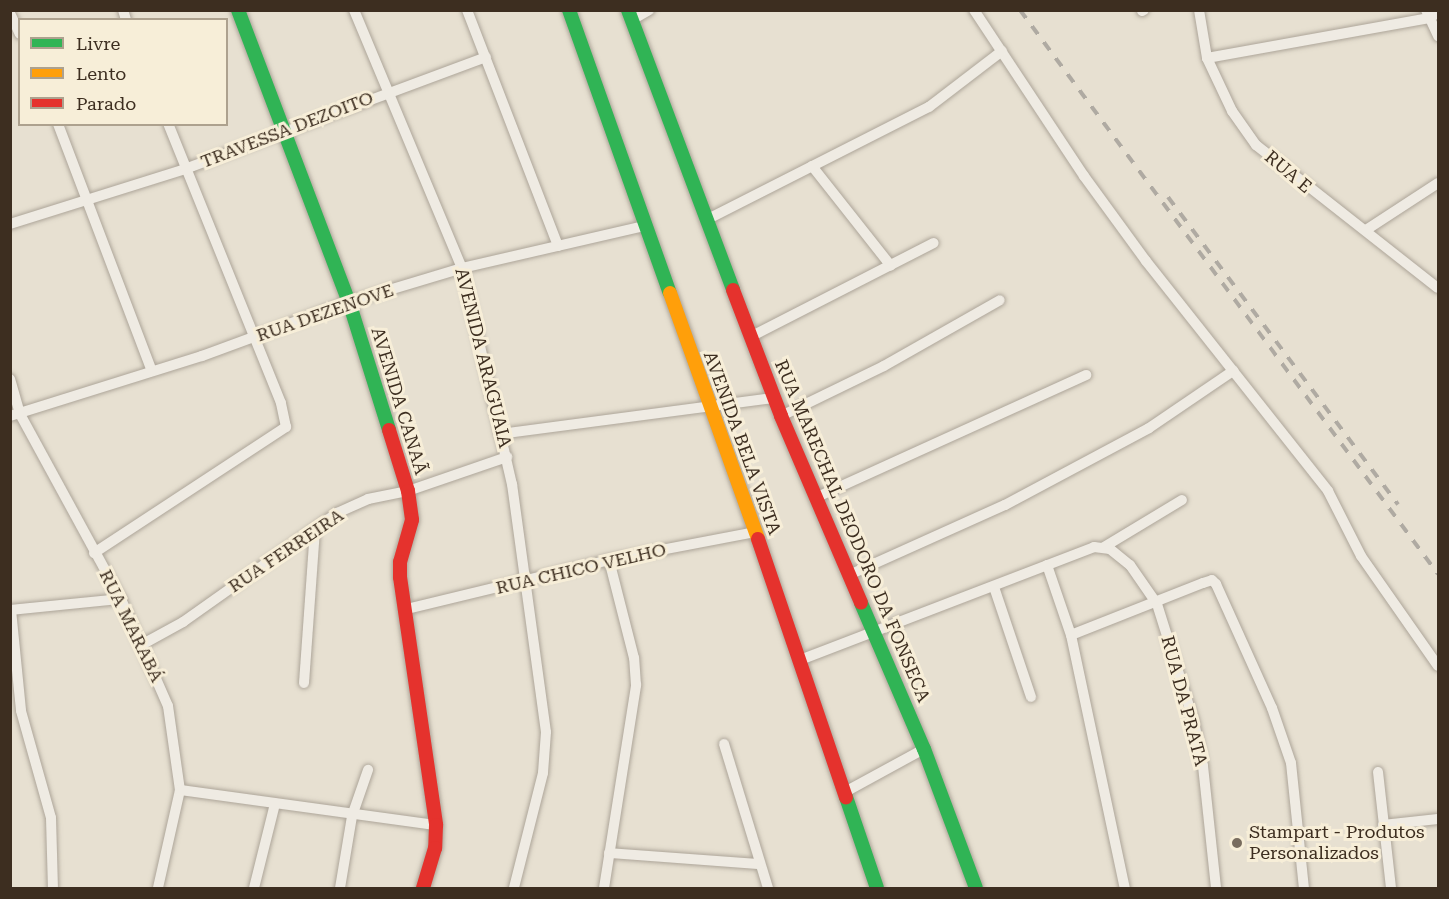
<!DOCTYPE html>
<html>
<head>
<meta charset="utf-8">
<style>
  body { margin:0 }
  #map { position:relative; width:1449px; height:899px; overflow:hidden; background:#e7e0d1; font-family:"Roboto Serif",serif }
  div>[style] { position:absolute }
  .roads { filter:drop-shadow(0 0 2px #ada599) drop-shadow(0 0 2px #ada599) }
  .street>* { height:10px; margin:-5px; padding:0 5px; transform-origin:5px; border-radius:5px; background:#efebe3 }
  .fast>* { height:14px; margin:-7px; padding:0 7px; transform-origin:7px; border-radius:7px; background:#30b455 }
  .slow>* { height:14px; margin:-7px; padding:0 7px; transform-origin:7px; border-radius:7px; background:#ff9f0a }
  .jam>* { height:14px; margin:-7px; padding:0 7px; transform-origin:7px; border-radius:7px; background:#e5322d }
  .rail>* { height:4px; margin-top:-2px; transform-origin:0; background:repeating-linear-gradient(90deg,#afaaa2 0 10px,transparent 0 20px) }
  .dots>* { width:16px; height:16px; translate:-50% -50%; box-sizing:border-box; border:3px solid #f7eed8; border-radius:50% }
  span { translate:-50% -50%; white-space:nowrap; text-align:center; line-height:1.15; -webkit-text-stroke:6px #f7eed8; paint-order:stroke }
  .street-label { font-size:18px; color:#3d2e20 }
  .poi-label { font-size:18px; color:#3d2e20 }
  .left { translate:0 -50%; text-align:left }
  .frame { position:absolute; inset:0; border:12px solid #3d2e20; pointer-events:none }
  .legend { position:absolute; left:18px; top:18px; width:210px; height:108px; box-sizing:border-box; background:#f7eed8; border:2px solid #ada18e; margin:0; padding:8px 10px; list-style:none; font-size:18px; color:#3d2e20 }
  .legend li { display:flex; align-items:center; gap:12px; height:30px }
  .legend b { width:30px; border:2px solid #ada18e }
</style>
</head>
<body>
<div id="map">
  <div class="roads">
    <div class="street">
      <div style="left:123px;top:10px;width:10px;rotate:73deg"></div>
      <div style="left:354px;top:10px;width:280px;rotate:67.3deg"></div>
      <div style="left:462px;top:268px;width:222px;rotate:77deg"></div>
      <div style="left:512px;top:484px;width:250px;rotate:82.2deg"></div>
      <div style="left:546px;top:732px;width:41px;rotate:94.2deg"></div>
      <div style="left:543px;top:773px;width:119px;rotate:104.2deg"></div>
      <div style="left:467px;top:10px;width:253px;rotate:68.9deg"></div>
      <div style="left:974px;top:10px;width:199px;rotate:56.5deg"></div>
      <div style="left:1084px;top:176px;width:105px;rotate:53.9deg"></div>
      <div style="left:1146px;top:261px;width:293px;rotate:51.6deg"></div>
      <div style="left:1328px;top:491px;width:73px;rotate:63.1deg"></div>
      <div style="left:1361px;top:556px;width:134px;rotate:55deg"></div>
      <div style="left:1199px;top:10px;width:49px;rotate:80.5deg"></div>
      <div style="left:1207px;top:58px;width:59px;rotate:64.7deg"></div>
      <div style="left:1232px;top:111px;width:42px;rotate:54.8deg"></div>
      <div style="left:1256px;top:145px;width:231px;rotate:38.2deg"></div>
      <div style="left:1426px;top:10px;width:29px;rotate:65deg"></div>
      <div style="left:1142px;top:11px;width:2px;rotate:-27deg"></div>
      <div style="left:10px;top:13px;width:23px;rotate:65deg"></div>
      <div style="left:632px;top:20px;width:20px;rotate:-30deg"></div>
      <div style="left:1207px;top:58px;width:226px;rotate:-10.2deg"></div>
      <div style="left:1429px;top:18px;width:10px;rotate:-29deg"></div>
      <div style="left:58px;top:124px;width:264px;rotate:69.2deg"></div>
      <div style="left:812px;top:166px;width:127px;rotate:51.7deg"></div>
      <div style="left:708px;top:219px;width:248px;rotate:-26.9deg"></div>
      <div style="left:929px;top:107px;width:92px;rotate:-37.5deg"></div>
      <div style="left:10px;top:224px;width:183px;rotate:-17.4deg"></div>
      <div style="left:185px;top:169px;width:321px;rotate:-20.4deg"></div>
      <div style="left:1366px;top:230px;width:86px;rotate:-33.1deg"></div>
      <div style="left:752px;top:336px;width:204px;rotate:-27.1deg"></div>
      <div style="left:10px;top:379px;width:36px;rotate:74deg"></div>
      <div style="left:20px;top:414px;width:211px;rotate:61.4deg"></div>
      <div style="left:121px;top:599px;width:117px;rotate:66.3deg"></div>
      <div style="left:168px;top:706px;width:85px;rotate:81.9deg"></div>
      <div style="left:180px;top:790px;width:100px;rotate:102.7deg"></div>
      <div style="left:10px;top:416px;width:201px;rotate:-17.4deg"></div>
      <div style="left:202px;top:356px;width:157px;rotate:-20.2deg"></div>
      <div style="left:349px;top:302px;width:118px;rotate:-16.7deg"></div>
      <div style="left:462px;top:268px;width:187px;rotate:-13deg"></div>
      <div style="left:781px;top:416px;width:114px;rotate:-25.9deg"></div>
      <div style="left:884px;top:366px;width:133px;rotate:-29.6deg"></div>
      <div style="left:500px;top:434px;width:276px;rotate:-7.5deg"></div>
      <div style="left:815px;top:498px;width:298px;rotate:-24.4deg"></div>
      <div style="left:1104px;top:547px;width:91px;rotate:-31.1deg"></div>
      <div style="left:94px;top:553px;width:230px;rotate:-33.3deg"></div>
      <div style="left:286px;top:427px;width:25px;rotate:-102deg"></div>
      <div style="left:281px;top:403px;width:301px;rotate:-112deg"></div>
      <div style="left:1047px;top:565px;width:74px;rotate:71.1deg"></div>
      <div style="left:1071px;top:635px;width:259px;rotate:78deg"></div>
      <div style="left:849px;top:575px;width:171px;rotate:-24.2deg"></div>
      <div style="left:1005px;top:505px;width:163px;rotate:-28.1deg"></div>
      <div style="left:1149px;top:428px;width:102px;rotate:-34.2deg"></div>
      <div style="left:994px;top:587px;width:116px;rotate:71.4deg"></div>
      <div style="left:407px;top:609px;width:208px;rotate:-13.6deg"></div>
      <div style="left:609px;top:560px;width:150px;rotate:-10.8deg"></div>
      <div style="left:10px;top:610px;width:112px;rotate:-5.7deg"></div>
      <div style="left:11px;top:610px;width:101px;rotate:84.3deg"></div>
      <div style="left:21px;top:711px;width:111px;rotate:74.3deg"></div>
      <div style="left:51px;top:818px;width:70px;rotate:88.4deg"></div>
      <div style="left:1071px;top:635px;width:142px;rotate:-21.5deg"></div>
      <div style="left:1203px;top:583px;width:9px;rotate:-18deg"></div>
      <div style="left:1212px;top:580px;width:6px;rotate:45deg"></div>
      <div style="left:1216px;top:584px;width:136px;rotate:65.7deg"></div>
      <div style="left:1272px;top:708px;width:58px;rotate:70.9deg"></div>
      <div style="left:1291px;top:763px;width:126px;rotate:84.1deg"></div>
      <div style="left:143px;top:644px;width:46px;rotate:-28.8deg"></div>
      <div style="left:183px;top:622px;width:189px;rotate:-35.3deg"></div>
      <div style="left:337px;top:513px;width:34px;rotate:-24deg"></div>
      <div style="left:368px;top:499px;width:41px;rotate:-11.3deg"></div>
      <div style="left:408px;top:491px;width:105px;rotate:-19deg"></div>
      <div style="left:800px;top:660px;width:315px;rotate:-21deg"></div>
      <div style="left:1094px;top:547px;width:16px;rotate:7deg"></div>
      <div style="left:1110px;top:549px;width:26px;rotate:39deg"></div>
      <div style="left:1130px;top:565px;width:47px;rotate:55.3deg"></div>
      <div style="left:1157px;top:604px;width:124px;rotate:72.6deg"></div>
      <div style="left:1194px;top:722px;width:45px;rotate:78.4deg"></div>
      <div style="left:1203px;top:766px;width:123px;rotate:83.9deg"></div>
      <div style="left:304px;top:683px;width:154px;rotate:-85.9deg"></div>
      <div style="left:724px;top:744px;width:151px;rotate:73deg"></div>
      <div style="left:1378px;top:772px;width:117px;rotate:83.6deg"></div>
      <div style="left:180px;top:790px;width:258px;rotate:7.8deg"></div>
      <div style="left:845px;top:792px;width:90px;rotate:-28.6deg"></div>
      <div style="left:1383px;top:825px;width:55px;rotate:-6.2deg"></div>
      <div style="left:609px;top:853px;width:151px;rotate:4.2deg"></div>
      <div style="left:254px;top:888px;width:87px;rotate:-76deg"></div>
      <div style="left:340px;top:888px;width:73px;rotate:-80.5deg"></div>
      <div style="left:352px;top:816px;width:49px;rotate:-70.8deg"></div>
      <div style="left:604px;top:888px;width:206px;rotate:-81deg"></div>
      <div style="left:636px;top:685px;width:27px;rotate:-94deg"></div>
      <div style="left:634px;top:658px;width:101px;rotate:-104.3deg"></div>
    </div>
    <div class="fast">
      <div style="left:238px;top:10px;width:312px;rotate:69.2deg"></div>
      <div style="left:349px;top:302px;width:134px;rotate:72.6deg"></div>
      <div style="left:569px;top:10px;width:300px;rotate:70.4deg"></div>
      <div style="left:628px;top:10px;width:299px;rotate:69.4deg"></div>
      <div style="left:861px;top:603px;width:159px;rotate:66.7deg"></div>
      <div style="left:924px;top:749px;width:148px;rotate:69.5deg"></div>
      <div style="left:846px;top:797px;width:96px;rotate:71.2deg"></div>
    </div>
    <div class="slow">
      <div style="left:670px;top:293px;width:261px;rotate:70.3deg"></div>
    </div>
    <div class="jam">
      <div style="left:733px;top:290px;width:135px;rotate:69.1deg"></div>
      <div style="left:781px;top:416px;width:203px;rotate:66.8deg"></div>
      <div style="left:389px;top:430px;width:64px;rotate:72.7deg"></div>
      <div style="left:408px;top:491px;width:29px;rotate:82deg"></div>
      <div style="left:412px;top:520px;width:44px;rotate:105.9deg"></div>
      <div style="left:400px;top:562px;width:15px;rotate:90deg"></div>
      <div style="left:400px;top:577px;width:251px;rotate:81.7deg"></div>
      <div style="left:436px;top:825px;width:23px;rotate:92deg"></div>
      <div style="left:435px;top:848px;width:42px;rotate:106.7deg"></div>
      <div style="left:758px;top:539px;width:273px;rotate:71.2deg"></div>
    </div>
  </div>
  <div class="rail">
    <div style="left:1020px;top:10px;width:702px;rotate:53.46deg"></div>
    <div style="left:1168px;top:197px;width:384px;rotate:53.2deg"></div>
  </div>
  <div class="dots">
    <div style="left:1237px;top:843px;background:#786c5e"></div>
  </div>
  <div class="street-label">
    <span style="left:287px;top:130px;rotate:-21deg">TRAVESSA DEZOITO</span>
    <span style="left:1288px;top:172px;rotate:40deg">RUA E</span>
    <span style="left:325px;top:313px;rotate:-19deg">RUA DEZENOVE</span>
    <span style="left:483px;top:358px;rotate:76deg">AVENIDA ARAGUAIA</span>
    <span style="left:399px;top:401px;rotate:73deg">AVENIDA CANAÃ</span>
    <span style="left:742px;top:443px;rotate:70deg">AVENIDA BELA VISTA</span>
    <span style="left:852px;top:531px;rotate:67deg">RUA MARECHAL DEODORO DA FONSECA</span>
    <span style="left:286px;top:551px;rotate:-34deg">RUA FERREIRA</span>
    <span style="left:581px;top:569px;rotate:-13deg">RUA CHICO VELHO</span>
    <span style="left:131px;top:626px;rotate:64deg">RUA MARABÁ</span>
    <span style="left:1184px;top:701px;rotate:75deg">RUA DA PRATA</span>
  </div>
  <div class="poi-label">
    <span class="left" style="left:1249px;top:843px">Stampart - Produtos<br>Personalizados</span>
  </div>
  <div class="frame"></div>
  <ul class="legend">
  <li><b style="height:8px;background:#30b455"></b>Livre</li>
  <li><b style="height:8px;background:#ff9f0a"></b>Lento</li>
  <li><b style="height:8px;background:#e5322d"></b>Parado</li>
  </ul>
</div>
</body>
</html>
